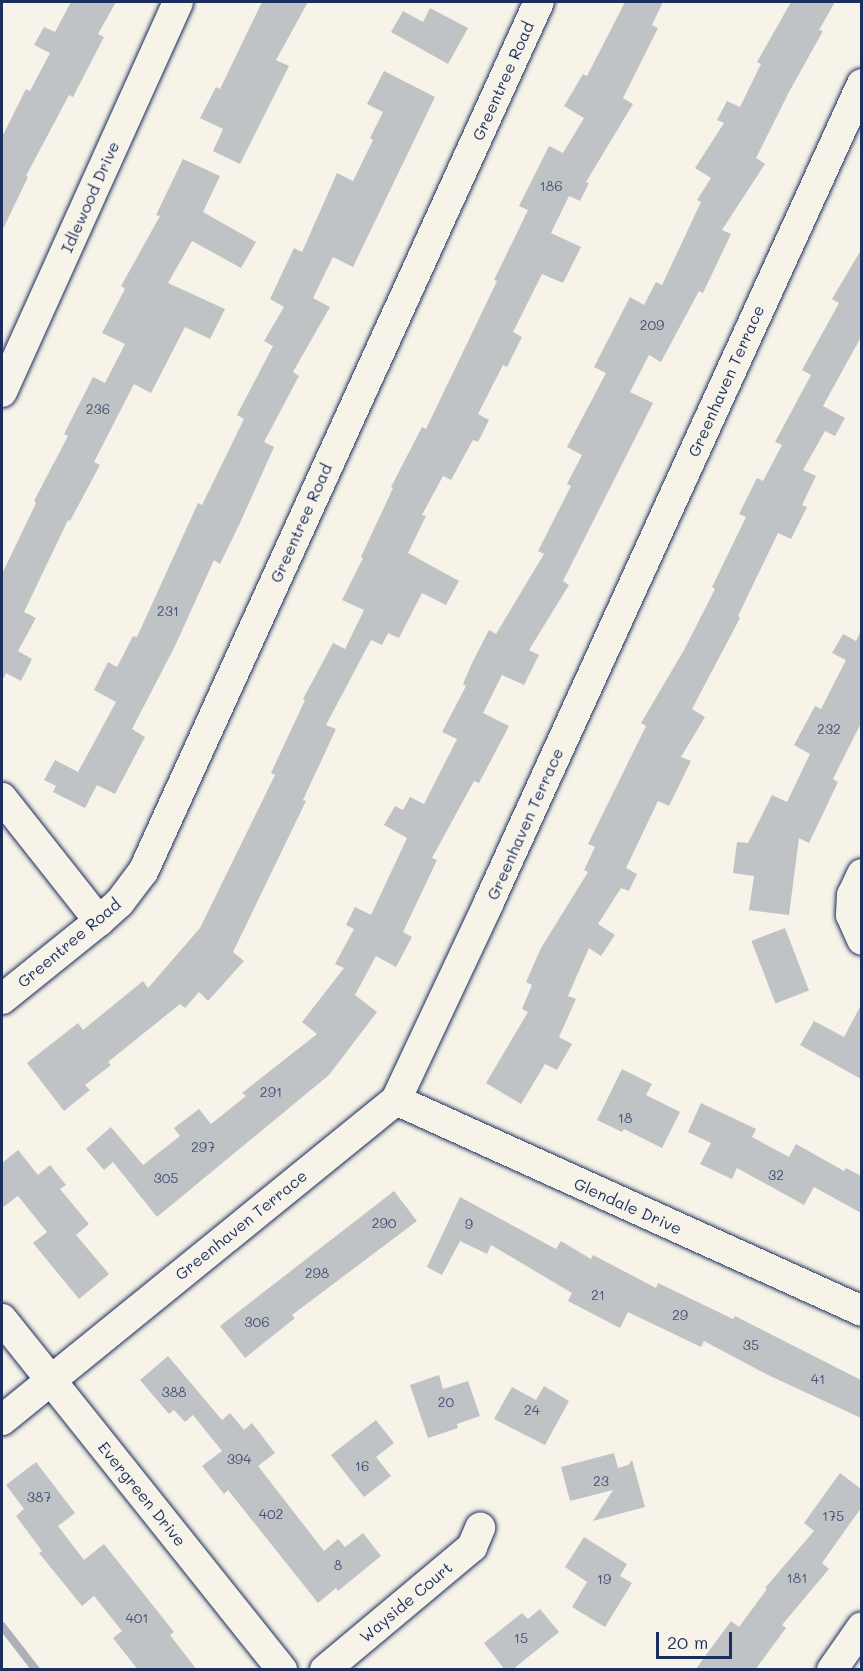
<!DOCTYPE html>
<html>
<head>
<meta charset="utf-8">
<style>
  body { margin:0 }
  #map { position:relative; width:863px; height:1671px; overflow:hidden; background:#f7f3e8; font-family:Mali,sans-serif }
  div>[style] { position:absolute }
  .stream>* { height:8px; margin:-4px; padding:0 4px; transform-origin:4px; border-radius:4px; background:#acb0b9 }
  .building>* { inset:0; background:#c0c3c5; transform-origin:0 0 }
  .roads { filter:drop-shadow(0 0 2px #1b2f5e) drop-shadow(0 0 2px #1b2f5e) }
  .minor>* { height:30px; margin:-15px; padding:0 15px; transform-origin:15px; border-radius:15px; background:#f7f3e8 }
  span { translate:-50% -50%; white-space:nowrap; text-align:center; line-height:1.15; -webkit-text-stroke:5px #f7f3e8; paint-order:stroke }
  .number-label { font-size:14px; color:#445478 }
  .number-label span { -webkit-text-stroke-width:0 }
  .street-label { font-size:16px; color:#1b2f5e }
  .frame { position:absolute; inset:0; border:3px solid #1b2f5e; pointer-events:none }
  .scale { position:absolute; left:656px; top:1632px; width:76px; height:27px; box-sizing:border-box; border:3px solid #1b2f5e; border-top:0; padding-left:8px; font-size:18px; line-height:21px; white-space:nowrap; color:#1b2f5e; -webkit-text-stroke:4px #f7f3e8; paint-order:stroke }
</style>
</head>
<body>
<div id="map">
  <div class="stream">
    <div style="left:2px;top:1626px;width:56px;rotate:52.3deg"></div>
  </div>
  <div class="building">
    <div style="clip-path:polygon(71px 2px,116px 2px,98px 34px,104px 37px,73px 97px,69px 95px,26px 176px,28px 177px,2px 231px,2px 137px,26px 89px,30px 91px,50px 53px,34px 45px,44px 27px,55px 32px)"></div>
    <div style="clip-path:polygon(262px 2px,308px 2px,276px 60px,289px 66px,240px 164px,213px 151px,223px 129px,200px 118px,216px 87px,220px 89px)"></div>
    <div style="clip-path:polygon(625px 2px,663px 2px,652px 25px,658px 28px,623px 98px,633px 104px,586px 182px,589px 183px,580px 201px,569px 196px,551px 233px,581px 247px,563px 283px,542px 274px,513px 332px,522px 337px,507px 367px,503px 365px,478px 414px,489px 420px,478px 442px,473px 440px,451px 480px,443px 476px,422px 515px,426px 516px,408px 553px,459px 581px,446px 605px,422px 593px,399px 638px,388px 633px,382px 645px,371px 640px,326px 725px,336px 729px,303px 800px,306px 801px,233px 952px,244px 961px,208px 1001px,199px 992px,185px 1008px,180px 1004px,108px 1062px,111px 1065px,85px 1085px,90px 1090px,64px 1111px,27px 1063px,78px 1023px,83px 1030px,143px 981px,148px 988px,200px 928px,275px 775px,271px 773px,305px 700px,303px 699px,333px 643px,345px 649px,364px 610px,342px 600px,363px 558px,361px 557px,393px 488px,391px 487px,422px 427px,426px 429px,497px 281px,494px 280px,528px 210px,519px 206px,549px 146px,563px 153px,584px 118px,564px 106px,583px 74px,587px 76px)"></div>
    <div style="clip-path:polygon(791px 2px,835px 2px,819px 30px,823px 31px,789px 92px,756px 158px,765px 164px,722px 230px,731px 234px,703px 293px,699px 291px,661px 362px,649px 355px,630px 392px,653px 403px,563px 581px,569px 585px,529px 650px,539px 655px,524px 685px,502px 675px,483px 713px,509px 726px,479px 783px,474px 781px,432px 858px,437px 860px,403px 932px,412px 937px,396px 967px,376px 956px,355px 995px,377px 1012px,329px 1075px,157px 1217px,113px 1162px,104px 1170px,86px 1149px,111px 1127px,143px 1165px,180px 1136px,174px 1128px,199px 1109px,211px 1124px,246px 1096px,242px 1093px,317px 1034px,302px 1022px,344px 968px,335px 964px,354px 929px,346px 925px,355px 907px,371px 915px,407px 838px,384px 825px,395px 806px,403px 810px,410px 797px,424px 804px,457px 739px,442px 732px,466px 686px,463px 684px,472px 663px,489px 630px,496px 634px,544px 554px,538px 551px,571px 486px,567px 484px,582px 455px,567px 447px,606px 373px,594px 367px,630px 297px,644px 305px,656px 282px,662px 285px,701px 202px,697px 200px,711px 178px,695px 168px,724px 123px,717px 120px,727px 101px,740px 107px,761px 64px,757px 62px)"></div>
    <div style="clip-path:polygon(430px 8px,468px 28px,448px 64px,391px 32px,403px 11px,423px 22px)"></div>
    <div style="clip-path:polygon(384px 71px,435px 97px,353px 267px,333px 257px,313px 298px,330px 307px,293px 372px,299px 376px,264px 442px,274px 447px,240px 523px,220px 564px,214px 560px,175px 646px,132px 729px,145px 737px,115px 794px,97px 785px,85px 808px,53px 792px,56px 786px,44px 780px,55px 760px,78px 772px,116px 702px,94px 690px,108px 662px,117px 667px,133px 636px,137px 637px,198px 503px,202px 505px,244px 419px,237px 415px,273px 346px,264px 341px,284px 307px,270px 299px,294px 248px,302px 252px,337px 173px,353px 181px,373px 140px,370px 138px,383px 112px,367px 104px)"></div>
    <div style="clip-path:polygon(183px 159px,220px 176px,203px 212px,256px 242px,241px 268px,192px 241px,168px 283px,225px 309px,210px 339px,185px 327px,151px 393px,134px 384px,94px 462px,100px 465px,70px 521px,68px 520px,24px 612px,36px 618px,18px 651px,32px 659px,21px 681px,6px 673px,2px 681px,2px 574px,36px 503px,34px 501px,68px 436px,64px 434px,93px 377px,105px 383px,125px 344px,102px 333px,125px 289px,121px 286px,160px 216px,156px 215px)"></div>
    <div style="clip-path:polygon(861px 250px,861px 337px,823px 406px,845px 418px,835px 436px,825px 431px,803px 470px,816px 476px,802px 505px,807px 507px,791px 539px,778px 533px,738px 616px,740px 618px,692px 709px,705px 717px,681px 757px,691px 761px,669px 806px,658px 801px,626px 868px,637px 874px,629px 891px,621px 888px,598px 924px,615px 935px,601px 956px,589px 948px,568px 996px,576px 999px,559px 1037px,572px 1044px,557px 1070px,545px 1064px,521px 1104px,486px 1083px,528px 1012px,522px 1009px,532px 985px,526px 982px,541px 948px,588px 872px,584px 870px,595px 847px,588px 844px,646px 726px,641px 723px,684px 650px,715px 589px,712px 587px,746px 517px,739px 514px,757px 478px,763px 481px,782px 445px,775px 442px,811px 375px,802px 370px,839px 303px,832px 299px)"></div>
    <div style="clip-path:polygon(861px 630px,861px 723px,833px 779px,838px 782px,809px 843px,799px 838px,789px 915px,749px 910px,754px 876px,733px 873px,737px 842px,748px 843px,772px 795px,787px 802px,810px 754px,794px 745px,815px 706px,821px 709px,846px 660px,832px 653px,843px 634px,856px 641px)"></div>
    <div style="left:785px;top:928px;width:67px;height:36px;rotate:69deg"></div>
    <div style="clip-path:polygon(861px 1005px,861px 1079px,800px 1045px,814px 1021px,844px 1037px)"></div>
    <div style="clip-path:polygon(622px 1069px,652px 1084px,646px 1095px,680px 1112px,662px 1148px,624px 1129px,622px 1132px,597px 1120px)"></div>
    <div style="clip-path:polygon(701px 1103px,756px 1129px,752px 1137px,789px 1157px,796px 1144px,844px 1171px,846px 1168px,861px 1176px,861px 1213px,814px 1187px,804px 1205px,737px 1168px,732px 1179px,700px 1164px,711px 1143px,688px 1132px)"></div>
    <div style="clip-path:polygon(18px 1150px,38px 1175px,50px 1165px,66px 1185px,60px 1189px,89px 1224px,76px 1235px,109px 1274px,79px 1299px,33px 1243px,47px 1232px,18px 1196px,2px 1208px,2px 1163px)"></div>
    <div style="clip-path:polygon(394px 1191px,417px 1221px,292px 1315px,295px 1318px,245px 1358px,220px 1326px)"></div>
    <div style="clip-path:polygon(460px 1197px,556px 1249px,561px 1241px,591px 1259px,593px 1255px,656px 1288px,658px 1283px,733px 1319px,735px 1316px,861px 1380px,861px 1418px,768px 1375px,704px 1341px,701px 1347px,628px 1312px,620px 1328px,568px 1301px,572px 1293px,491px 1245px,487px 1254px,460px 1241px,442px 1275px,427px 1267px)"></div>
    <div style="clip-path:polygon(168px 1356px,222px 1420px,230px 1413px,244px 1430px,252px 1423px,275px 1453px,258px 1466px,324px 1551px,338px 1539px,345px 1547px,363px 1533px,381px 1556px,338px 1591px,336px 1588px,318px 1603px,228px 1490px,224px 1494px,202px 1466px,222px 1451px,193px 1415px,185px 1422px,174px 1410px,169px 1414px,140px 1380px)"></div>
    <div style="clip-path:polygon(439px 1375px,443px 1389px,468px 1381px,480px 1416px,457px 1424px,458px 1428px,428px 1438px,410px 1385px)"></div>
    <div style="clip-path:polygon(544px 1386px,569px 1401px,545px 1445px,494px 1419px,512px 1387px,536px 1400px)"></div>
    <div style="clip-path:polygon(376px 1420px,394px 1443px,376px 1457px,391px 1476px,364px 1497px,331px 1455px)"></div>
    <div style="clip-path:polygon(614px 1453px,618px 1468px,628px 1465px,632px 1460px,645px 1507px,593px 1521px,613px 1490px,570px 1501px,561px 1467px)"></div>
    <div style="clip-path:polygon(36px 1462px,75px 1513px,58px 1526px,84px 1560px,104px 1544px,174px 1632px,170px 1635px,197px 1670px,138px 1670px,113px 1638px,122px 1631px,94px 1596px,82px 1606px,39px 1553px,42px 1551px,16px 1516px,24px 1509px,6px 1485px)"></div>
    <div style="clip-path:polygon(840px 1473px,861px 1489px,861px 1508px,822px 1563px,829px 1569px,782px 1625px,786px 1628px,755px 1670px,695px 1670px,731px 1621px,739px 1627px,767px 1589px,765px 1588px,814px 1531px,804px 1523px)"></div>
    <div style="clip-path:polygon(584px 1537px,627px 1564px,620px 1576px,632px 1583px,605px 1627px,572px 1607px,587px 1582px,565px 1567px)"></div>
    <div style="clip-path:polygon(540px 1609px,559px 1632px,512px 1670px,505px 1670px,484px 1643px,522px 1613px,528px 1619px)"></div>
  </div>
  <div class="roads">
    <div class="minor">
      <div style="left:2px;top:392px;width:428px;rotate:-65.7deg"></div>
      <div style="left:2px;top:798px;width:157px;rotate:51.7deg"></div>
      <div style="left:862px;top:874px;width:23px;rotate:115deg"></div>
      <div style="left:852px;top:895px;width:20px;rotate:93deg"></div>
      <div style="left:851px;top:915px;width:27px;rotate:66deg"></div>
      <div style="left:2px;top:999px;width:124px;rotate:-38.8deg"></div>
      <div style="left:99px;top:921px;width:28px;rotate:-42deg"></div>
      <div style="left:120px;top:902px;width:38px;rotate:-53deg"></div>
      <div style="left:143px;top:872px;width:956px;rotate:-65.53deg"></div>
      <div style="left:396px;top:1100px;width:512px;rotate:24.36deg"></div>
      <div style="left:2px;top:1319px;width:449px;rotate:51.4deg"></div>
      <div style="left:2px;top:1420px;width:508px;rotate:-39.08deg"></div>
      <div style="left:396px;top:1100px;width:219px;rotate:-64.8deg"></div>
      <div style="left:489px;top:902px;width:899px;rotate:-65.49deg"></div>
      <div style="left:325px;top:1670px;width:192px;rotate:-39.9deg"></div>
      <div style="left:472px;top:1547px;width:21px;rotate:-67deg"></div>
      <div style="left:832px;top:1670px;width:52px;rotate:-55.1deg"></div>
    </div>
  </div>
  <div class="number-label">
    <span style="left:551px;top:186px">186</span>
    <span style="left:652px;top:325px">209</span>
    <span style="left:98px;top:409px">236</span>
    <span style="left:168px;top:611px">231</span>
    <span style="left:829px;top:729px">232</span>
    <span style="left:271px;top:1092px">291</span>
    <span style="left:625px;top:1118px">18</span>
    <span style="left:203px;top:1147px">297</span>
    <span style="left:776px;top:1175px">32</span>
    <span style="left:166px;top:1178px">305</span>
    <span style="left:384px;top:1223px">290</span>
    <span style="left:469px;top:1224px">9</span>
    <span style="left:317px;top:1273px">298</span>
    <span style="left:598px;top:1295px">21</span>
    <span style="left:680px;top:1315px">29</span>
    <span style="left:257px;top:1322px">306</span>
    <span style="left:751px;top:1345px">35</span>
    <span style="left:818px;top:1379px">41</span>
    <span style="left:174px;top:1392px">388</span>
    <span style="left:446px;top:1402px">20</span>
    <span style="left:532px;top:1410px">24</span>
    <span style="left:239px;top:1459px">394</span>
    <span style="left:362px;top:1466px">16</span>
    <span style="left:601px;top:1481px">23</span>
    <span style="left:39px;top:1497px">387</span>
    <span style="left:271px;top:1514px">402</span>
    <span style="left:833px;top:1516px">175</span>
    <span style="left:338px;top:1565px">8</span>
    <span style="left:797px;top:1578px">181</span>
    <span style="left:604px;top:1579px">19</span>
    <span style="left:137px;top:1618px">401</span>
    <span style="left:521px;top:1638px">15</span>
  </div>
  <div class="street-label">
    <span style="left:503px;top:81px;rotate:-66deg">Greentree Road</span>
    <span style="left:90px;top:197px;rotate:-66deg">Idlewood Drive</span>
    <span style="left:726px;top:381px;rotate:-66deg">Greenhaven Terrace</span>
    <span style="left:301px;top:523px;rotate:-66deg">Greentree Road</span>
    <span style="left:525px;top:824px;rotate:-66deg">Greenhaven Terrace</span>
    <span style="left:69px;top:943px;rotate:-40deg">Greentree Road</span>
    <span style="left:628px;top:1206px;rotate:24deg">Glendale Drive</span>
    <span style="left:241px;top:1225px;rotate:-39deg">Greenhaven Terrace</span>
    <span style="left:142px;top:1494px;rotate:51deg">Evergreen Drive</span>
    <span style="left:406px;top:1602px;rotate:-40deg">Wayside Court</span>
  </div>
  <div class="frame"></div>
  <div class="scale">20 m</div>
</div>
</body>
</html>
